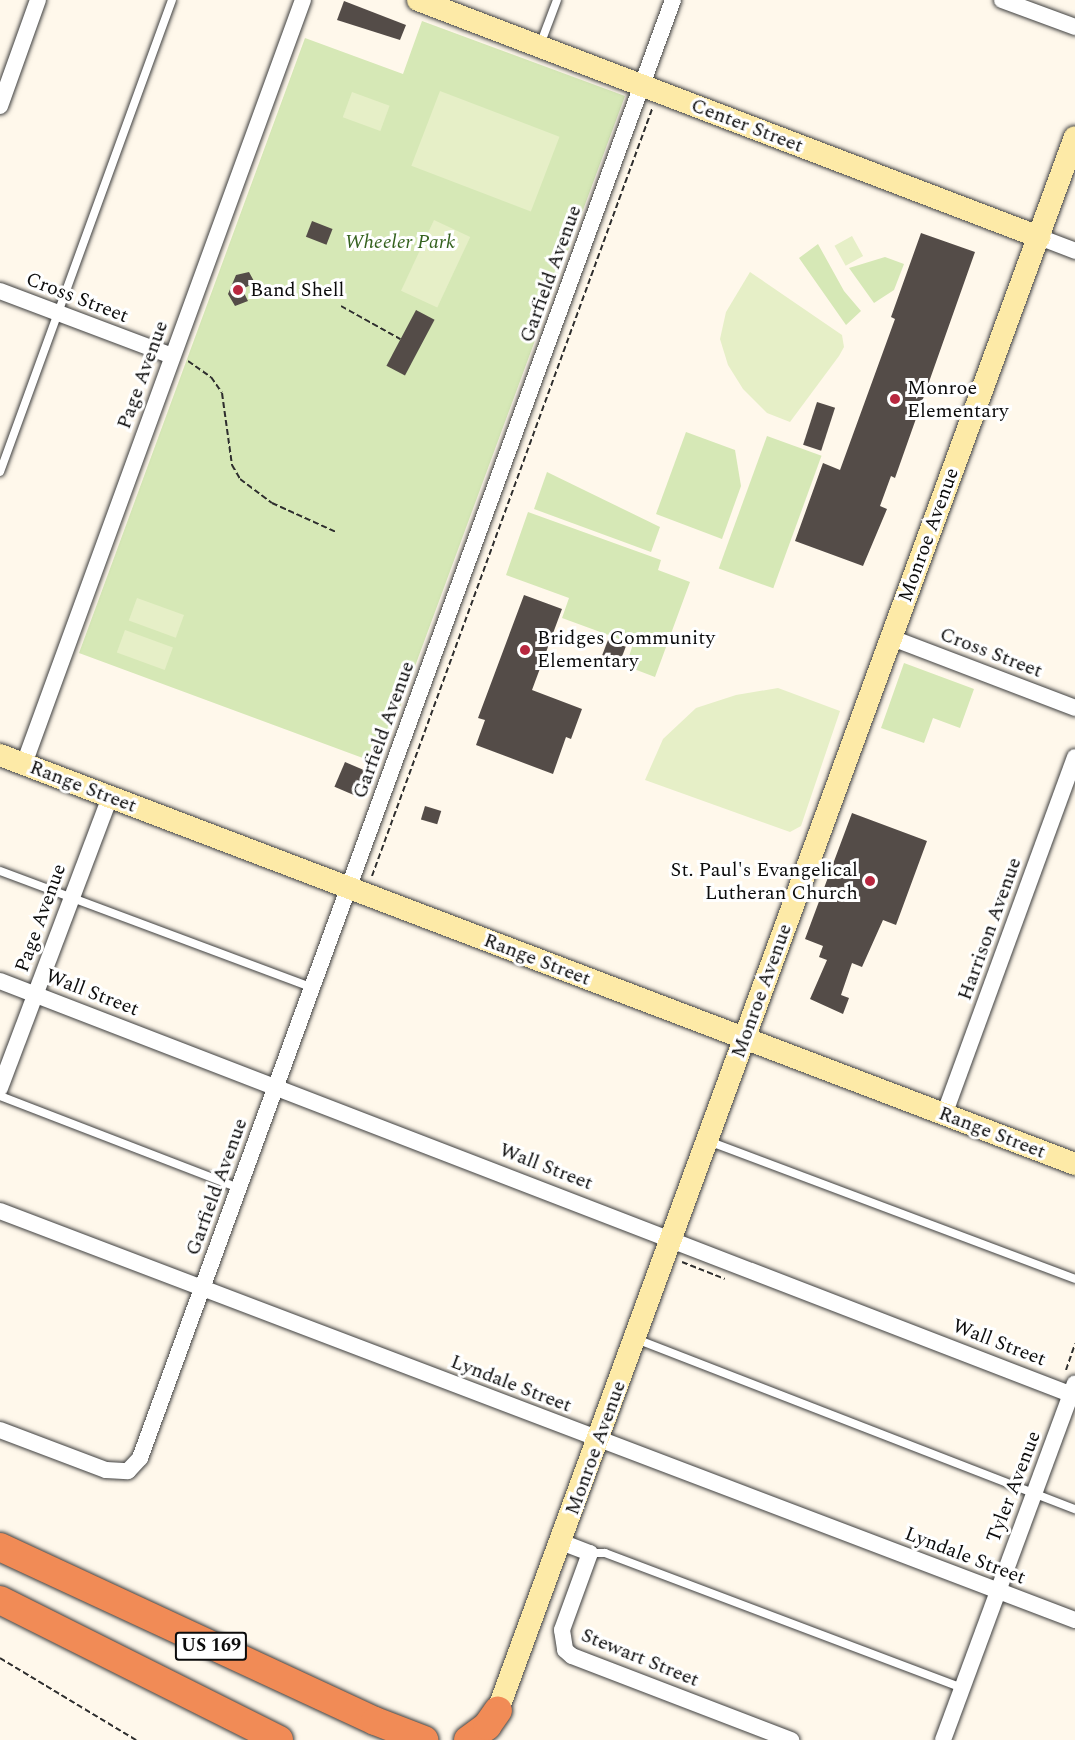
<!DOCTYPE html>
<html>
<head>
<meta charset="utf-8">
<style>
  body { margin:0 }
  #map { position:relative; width:1075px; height:1740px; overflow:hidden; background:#fff8eb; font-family:Spectral,serif }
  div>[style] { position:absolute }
  .green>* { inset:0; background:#d6e8b6; transform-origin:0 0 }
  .pitch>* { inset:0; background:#e6efc7; transform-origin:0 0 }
  .building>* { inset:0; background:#544c48; transform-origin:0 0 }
  .path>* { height:2px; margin-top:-1px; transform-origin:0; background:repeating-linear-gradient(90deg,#2e2e2e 0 6px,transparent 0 9px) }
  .roads { filter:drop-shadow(0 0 2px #3f3f3f) drop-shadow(0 0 2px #3f3f3f) }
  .lane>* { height:8px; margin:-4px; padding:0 4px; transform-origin:4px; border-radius:4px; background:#fff }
  .street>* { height:16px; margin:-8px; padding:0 8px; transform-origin:8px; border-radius:8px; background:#fff }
  .secondary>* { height:22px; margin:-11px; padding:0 11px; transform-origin:11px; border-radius:11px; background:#fdeaa7 }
  .highway>* { height:28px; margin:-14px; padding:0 14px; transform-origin:14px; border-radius:14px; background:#f18b56 }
  .dots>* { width:16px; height:16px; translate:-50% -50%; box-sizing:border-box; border:3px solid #fff; border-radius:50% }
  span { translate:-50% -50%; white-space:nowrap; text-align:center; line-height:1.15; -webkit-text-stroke:6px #fff; paint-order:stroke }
  .shield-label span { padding:2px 4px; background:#fff; border:2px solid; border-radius:4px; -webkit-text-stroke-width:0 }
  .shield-label { font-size:18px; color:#0c0c0c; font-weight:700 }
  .street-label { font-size:20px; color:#0c0c0c }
  .park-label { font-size:20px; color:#34611e; font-style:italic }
  .poi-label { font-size:20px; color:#0c0c0c }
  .left { translate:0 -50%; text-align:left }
  .right { translate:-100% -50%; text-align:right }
</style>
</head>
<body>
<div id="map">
  <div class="green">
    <div style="clip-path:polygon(422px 21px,625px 96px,379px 764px,79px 653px,305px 38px,403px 74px)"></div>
    <div style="clip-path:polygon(818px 244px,844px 291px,861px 311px,846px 325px,799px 258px)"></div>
    <div style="clip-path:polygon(885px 257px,904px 264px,894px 290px,874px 303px,849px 268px)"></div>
    <div style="clip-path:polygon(686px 432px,735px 450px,741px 486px,722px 539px,656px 514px)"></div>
    <div style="left:767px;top:436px;width:58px;height:141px;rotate:20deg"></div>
    <div style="clip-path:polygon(547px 472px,660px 527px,651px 552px,534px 509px)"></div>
    <div style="clip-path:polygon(528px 512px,661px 560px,658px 570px,690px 582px,655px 677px,626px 666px,633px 644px,562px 618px,569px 598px,506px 575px)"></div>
    <div style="clip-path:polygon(904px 663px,974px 689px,960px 728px,933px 718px,924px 743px,881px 728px)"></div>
  </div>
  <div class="pitch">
    <div style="left:440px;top:91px;width:128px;height:80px;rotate:21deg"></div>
    <div style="left:352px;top:92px;width:40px;height:27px;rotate:20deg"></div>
    <div style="left:434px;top:220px;width:40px;height:78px;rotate:25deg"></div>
    <div style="left:852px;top:236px;width:23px;height:20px;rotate:61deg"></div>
    <div style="clip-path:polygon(750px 272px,842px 335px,844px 347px,839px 356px,790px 422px,767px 413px,743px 389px,728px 365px,720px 339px,726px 312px)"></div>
    <div style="left:137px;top:598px;width:50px;height:24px;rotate:20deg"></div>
    <div style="left:125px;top:630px;width:51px;height:24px;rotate:20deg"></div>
    <div style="clip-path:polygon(778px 688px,840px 711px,801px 826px,790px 832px,645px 780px,663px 739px,696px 708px,736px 695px)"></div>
  </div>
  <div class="building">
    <div style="clip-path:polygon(344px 1px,406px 25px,400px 40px,337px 20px)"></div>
    <div style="left:312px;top:221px;width:22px;height:17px;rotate:21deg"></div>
    <div style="clip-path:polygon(921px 233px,975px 252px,895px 478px,891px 476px,880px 506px,887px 509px,863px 566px,795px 541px,823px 463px,840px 470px,895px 319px,891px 317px)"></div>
    <div style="clip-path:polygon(249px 272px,255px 283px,242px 289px,248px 301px,235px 306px,228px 294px,236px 275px)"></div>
    <div style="left:416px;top:310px;width:21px;height:63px;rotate:28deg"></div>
    <div style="left:817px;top:402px;width:19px;height:45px;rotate:18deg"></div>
    <div style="clip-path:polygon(524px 595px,562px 609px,532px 690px,582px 709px,571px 739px,566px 737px,553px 774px,476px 745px,485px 720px,478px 718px)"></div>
    <div style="left:608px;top:640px;width:19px;height:16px;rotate:21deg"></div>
    <div style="left:345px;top:762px;width:21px;height:27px;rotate:23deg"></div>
    <div style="left:425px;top:806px;width:17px;height:14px;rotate:17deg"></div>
    <div style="clip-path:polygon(852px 813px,927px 841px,896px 925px,883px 920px,862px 967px,852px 963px,841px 995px,849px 998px,843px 1014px,810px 999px,827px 960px,819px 957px,823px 946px,805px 939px)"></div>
  </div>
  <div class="path">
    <div style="left:341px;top:306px;width:68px;rotate:29.2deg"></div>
    <div style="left:188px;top:361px;width:28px;rotate:35deg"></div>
    <div style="left:211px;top:377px;width:19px;rotate:55deg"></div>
    <div style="left:222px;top:393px;width:73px;rotate:82.1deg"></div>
    <div style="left:232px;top:465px;width:16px;rotate:60deg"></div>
    <div style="left:240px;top:479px;width:40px;rotate:37deg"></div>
    <div style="left:272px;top:503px;width:70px;rotate:24.4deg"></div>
    <div style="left:372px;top:876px;width:817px;rotate:-69.94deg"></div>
    <div style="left:682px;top:1262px;width:46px;rotate:21.6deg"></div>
    <div style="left:1066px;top:1370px;width:28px;rotate:-71deg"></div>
    <div style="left:0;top:1658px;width:159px;rotate:31.1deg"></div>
  </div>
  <div class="roads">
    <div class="lane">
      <div style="left:540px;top:45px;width:48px;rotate:-69.3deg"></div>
      <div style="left:0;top:472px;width:502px;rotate:-69.98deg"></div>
      <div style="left:0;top:871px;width:334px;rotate:20.5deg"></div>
      <div style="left:0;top:1096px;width:256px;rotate:21.1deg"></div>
      <div style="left:708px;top:1141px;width:392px;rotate:20.6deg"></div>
      <div style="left:636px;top:1339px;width:471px;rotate:21.2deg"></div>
      <div style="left:590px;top:1553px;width:15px"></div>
      <div style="left:605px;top:1553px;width:382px;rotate:20.7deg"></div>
    </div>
    <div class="street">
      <div style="left:1002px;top:0;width:78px;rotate:20.3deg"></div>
      <div style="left:0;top:106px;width:113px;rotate:-70.3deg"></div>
      <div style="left:1039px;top:237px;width:39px;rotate:21deg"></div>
      <div style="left:0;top:291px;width:184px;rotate:20.7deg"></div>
      <div style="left:892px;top:638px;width:196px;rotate:20.9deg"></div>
      <div style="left:24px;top:764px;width:813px;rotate:-69.94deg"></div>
      <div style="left:0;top:981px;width:1152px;rotate:21.11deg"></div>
      <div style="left:0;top:1088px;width:311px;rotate:-69.3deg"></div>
      <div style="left:944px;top:1115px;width:381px;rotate:-69.9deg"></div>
      <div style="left:0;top:1211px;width:1150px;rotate:20.83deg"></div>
      <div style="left:0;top:1430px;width:113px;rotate:20.7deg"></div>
      <div style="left:106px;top:1470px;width:22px;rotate:3deg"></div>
      <div style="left:128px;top:1471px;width:18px;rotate:-47deg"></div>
      <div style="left:140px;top:1458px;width:1552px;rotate:-69.92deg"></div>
      <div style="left:561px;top:1542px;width:31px;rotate:21deg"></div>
      <div style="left:590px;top:1553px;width:82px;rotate:110deg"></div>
      <div style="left:562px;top:1630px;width:20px;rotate:81deg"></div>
      <div style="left:565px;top:1650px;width:9px;rotate:41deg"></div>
      <div style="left:572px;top:1656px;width:235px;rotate:21deg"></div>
      <div style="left:943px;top:1740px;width:380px;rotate:-69.7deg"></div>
    </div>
    <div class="secondary">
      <div style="left:418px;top:0;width:665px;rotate:20.89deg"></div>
      <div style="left:0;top:755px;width:1150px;rotate:20.83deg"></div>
      <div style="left:498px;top:1710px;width:1675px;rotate:-69.86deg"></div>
    </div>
    <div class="highway">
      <div style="left:0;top:1547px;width:413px;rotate:24.9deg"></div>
      <div style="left:375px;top:1721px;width:53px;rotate:21.2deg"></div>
      <div style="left:0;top:1600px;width:312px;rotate:26.6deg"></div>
      <div style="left:468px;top:1740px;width:24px;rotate:-36deg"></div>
      <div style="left:487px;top:1726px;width:19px;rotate:-55deg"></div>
    </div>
  </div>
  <div class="dots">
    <div style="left:238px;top:290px;background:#b8273f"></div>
    <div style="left:895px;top:399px;background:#b8273f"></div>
    <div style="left:525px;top:650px;background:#b8273f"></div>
    <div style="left:870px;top:881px;background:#b8273f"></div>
  </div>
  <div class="shield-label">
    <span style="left:211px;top:1646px">US 169</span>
  </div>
  <div class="street-label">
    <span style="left:747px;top:126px;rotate:21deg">Center Street</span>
    <span style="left:551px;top:274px;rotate:-70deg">Garfield Avenue</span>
    <span style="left:77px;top:298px;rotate:21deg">Cross Street</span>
    <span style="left:143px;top:375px;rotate:-70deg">Page Avenue</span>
    <span style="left:929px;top:535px;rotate:-70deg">Monroe Avenue</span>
    <span style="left:991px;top:653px;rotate:21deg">Cross Street</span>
    <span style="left:384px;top:730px;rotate:-70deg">Garfield Avenue</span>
    <span style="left:83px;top:787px;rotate:21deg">Range Street</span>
    <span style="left:41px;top:918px;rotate:-70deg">Page Avenue</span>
    <span style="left:990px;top:929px;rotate:-70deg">Harrison Avenue</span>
    <span style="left:537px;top:960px;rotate:21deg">Range Street</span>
    <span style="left:762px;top:991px;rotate:-70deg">Monroe Avenue</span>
    <span style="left:92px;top:993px;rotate:21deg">Wall Street</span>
    <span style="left:992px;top:1133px;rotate:21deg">Range Street</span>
    <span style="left:546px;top:1167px;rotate:21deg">Wall Street</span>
    <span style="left:217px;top:1187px;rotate:-70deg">Garfield Avenue</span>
    <span style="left:999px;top:1343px;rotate:21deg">Wall Street</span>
    <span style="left:511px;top:1384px;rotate:21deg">Lyndale Street</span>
    <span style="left:596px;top:1448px;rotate:-70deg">Monroe Avenue</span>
    <span style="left:1014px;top:1487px;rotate:-69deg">Tyler Avenue</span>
    <span style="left:965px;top:1556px;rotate:21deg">Lyndale Street</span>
    <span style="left:640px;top:1658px;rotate:22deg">Stewart Street</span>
  </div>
  <div class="park-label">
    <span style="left:400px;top:242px">Wheeler Park</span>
  </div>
  <div class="poi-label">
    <span class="left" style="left:250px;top:290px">Band Shell</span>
    <span class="left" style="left:907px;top:400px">Monroe<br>Elementary</span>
    <span class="left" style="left:537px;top:650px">Bridges Community<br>Elementary</span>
    <span class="right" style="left:858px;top:882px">St. Paul's Evangelical<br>Lutheran Church</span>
  </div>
</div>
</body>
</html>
